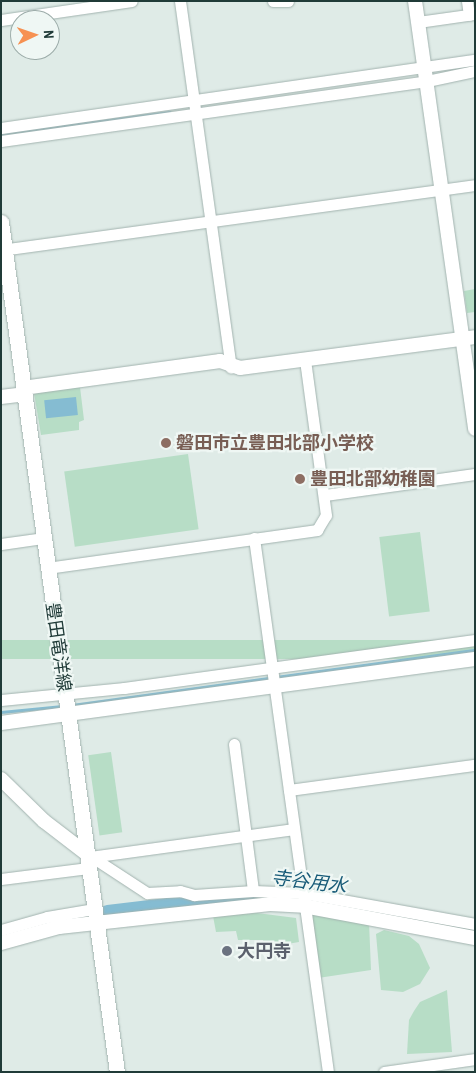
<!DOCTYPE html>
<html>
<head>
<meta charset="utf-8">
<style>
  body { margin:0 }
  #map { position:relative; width:476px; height:1073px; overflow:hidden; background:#dfebe7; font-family:"Archivo Narrow","Noto Sans JP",sans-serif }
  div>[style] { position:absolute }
  .green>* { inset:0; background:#b7ddc6; transform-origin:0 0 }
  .water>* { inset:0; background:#85bcd2; transform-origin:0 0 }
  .stream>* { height:3px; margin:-1.5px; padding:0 1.5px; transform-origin:1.5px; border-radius:1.5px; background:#85bcd2 }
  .river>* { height:18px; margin:-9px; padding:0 9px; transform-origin:9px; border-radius:9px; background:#85bcd2 }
  .roads { filter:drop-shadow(0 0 1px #a2b3af) drop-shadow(0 0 1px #a2b3af) }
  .minor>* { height:11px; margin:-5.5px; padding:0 5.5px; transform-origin:5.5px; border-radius:5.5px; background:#fff }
  .tertiary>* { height:14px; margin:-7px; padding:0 7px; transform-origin:7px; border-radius:7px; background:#fff }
  .secondary>* { height:15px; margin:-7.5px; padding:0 7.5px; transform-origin:7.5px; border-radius:7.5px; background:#fff }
  .dots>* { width:14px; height:14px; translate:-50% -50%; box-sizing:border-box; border:2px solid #eff7f4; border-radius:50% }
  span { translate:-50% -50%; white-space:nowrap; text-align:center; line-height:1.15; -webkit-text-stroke:4.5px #eff7f4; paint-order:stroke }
  .education-label { font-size:18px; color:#785e54; font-weight:700 }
  .left { translate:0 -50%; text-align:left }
  .street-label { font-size:18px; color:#203b38 }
  .worship-label { font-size:18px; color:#5b616d; font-weight:700 }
  .water-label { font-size:19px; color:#185b78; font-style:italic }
  .frame { position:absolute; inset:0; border:2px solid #203b38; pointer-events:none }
  .north { position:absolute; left:10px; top:10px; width:50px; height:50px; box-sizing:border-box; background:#eff7f4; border:1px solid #9caca9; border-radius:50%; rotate:87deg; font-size:14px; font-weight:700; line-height:20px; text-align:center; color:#203b38 }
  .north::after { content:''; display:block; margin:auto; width:18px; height:22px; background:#f69152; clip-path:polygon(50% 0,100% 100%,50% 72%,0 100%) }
</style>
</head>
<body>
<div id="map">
  <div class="green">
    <div style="clip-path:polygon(475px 289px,475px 312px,467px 313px,464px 291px)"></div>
    <div style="clip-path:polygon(80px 387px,84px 420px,79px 422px,79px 430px,41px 435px,34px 393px)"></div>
    <div style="left:188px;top:454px;width:76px;height:125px;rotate:82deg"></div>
    <div style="left:420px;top:532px;width:80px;height:41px;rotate:83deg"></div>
    <div style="left:475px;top:640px;width:19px;height:478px;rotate:90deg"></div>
    <div style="left:111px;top:752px;width:81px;height:23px;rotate:82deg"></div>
    <div style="clip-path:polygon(289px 894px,475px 924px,475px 938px,304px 906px,162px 914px,1px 944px,1px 931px,94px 909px,195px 898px)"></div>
    <div style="clip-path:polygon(308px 910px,369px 922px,371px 970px,318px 978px)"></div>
    <div style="clip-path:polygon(257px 913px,296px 918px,299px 942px,264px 948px,263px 940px,238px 940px,236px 931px,216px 932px,213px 916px)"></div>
    <div style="clip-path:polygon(384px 930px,409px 936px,419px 944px,430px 968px,420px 984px,403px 992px,381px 990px,376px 934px)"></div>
    <div style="clip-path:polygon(447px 990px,452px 1052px,407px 1054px,409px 1020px,414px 1011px,420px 1002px)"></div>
  </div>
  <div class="water">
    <div style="left:76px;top:397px;width:18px;height:32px;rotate:84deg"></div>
  </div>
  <div class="stream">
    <div style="left:1px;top:134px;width:170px;rotate:-7.4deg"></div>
    <div style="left:72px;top:705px;width:407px;rotate:-7.8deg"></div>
    <div style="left:1px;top:712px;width:62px;rotate:-5.5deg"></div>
  </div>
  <div class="river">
    <div style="left:108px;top:914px;width:152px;rotate:-6.8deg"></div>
    <div style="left:259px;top:896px;width:23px"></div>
    <div style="left:282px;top:896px;width:113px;rotate:9.7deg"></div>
  </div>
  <div class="roads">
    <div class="minor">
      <div style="left:180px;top:1px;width:370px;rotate:82.1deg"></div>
      <div style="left:273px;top:1px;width:15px"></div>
      <div style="left:467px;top:1px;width:14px;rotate:82deg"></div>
      <div style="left:1px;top:20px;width:132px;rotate:-8.3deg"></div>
      <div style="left:418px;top:22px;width:58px;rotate:-8deg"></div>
      <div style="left:1px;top:128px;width:479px;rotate:-8.2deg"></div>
      <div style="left:1px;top:141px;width:430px;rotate:-8deg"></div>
      <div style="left:427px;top:81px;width:49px;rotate:-11.8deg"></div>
      <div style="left:1px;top:250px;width:478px;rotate:-7.8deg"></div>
      <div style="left:325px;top:495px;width:151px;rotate:-8deg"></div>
      <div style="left:254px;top:538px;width:539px;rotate:82.11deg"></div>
      <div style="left:1px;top:544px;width:42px;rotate:-8.1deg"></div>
      <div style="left:47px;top:568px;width:273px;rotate:-8deg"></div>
      <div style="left:317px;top:530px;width:17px;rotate:-59deg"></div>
      <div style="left:326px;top:515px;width:157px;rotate:-97.7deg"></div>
      <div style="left:1px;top:700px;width:124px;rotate:-5.6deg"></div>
      <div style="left:124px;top:688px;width:354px;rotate:-7.8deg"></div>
      <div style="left:234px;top:744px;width:148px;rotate:82.6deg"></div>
      <div style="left:289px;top:790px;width:188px;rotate:-7.7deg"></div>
      <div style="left:90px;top:857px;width:206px;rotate:-7.8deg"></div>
      <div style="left:92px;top:857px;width:66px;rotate:33.2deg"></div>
      <div style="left:147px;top:893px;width:33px;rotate:-3deg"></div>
      <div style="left:180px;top:891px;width:15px;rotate:16deg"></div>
      <div style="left:194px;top:895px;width:59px;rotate:-3.9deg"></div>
      <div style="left:253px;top:891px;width:50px;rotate:2.3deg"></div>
      <div style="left:303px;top:893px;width:175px;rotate:10.2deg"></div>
      <div style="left:1px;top:879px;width:88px;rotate:-7.2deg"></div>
      <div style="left:1px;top:930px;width:48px;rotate:-15.8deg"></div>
      <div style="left:47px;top:917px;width:48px;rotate:-9.7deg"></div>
      <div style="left:384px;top:1072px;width:92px;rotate:-8.1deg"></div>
    </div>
    <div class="tertiary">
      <div style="left:415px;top:1px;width:432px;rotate:82deg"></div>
      <div style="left:23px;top:388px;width:199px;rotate:-7.8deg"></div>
      <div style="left:220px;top:361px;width:21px;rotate:19deg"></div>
      <div style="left:240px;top:368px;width:237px;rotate:-7.5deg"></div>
      <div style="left:1px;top:397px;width:23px;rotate:-7deg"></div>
      <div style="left:1px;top:723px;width:478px;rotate:-7.7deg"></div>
      <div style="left:1px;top:779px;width:60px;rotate:44.3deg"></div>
      <div style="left:44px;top:821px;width:54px;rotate:37.5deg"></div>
      <div style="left:1px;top:943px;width:60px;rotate:-15.4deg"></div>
      <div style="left:59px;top:927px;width:212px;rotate:-6.2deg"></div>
      <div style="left:270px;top:904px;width:34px;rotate:3deg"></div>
      <div style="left:304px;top:906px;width:174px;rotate:10.6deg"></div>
    </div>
    <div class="secondary">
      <div style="left:1px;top:222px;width:858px;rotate:82.23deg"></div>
    </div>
  </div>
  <div class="dots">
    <div style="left:166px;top:443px;background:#8d6e63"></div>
    <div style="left:300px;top:479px;background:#8d6e63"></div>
    <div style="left:227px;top:951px;background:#6b7280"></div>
  </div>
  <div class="education-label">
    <span class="left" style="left:176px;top:443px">磐田市立豊田北部小学校</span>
    <span class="left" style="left:310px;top:479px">豊田北部幼稚園</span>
  </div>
  <div class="street-label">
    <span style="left:58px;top:647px;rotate:82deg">豊田竜洋線</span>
  </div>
  <div class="worship-label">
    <span class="left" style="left:237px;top:951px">大円寺</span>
  </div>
  <div class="water-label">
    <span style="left:309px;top:882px;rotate:7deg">寺谷用水</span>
  </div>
  <div class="frame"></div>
  <div class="north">N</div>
</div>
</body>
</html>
